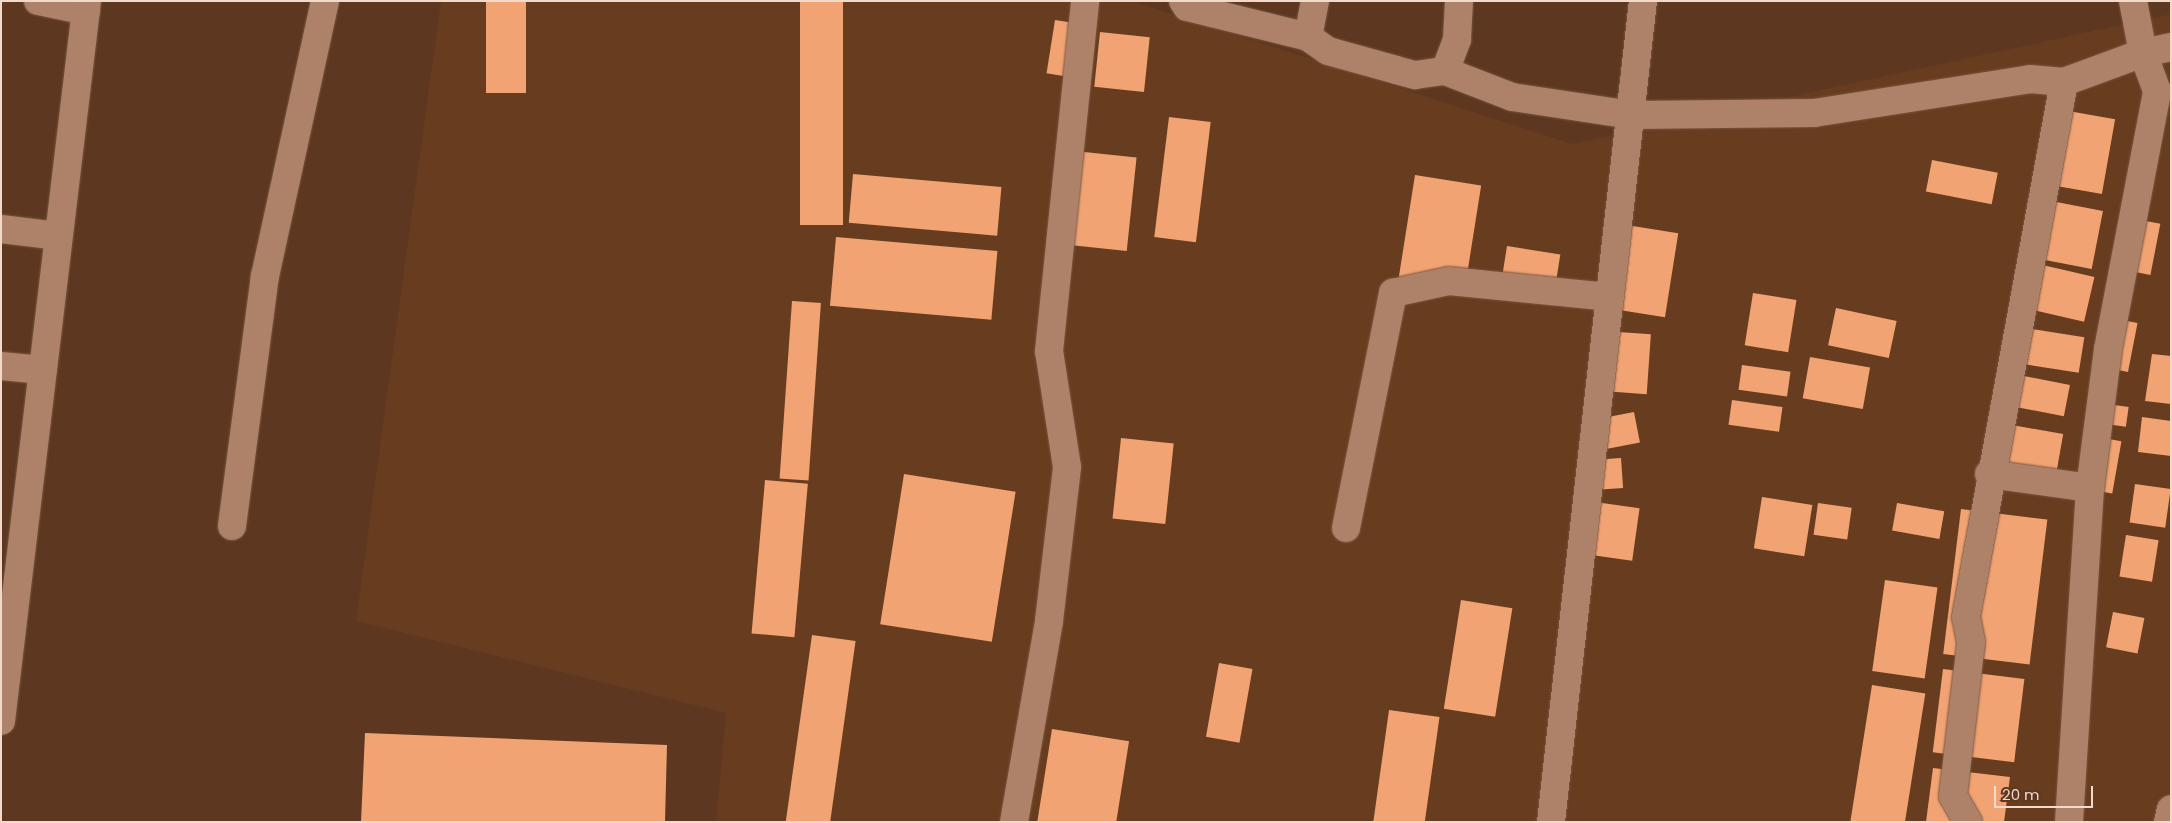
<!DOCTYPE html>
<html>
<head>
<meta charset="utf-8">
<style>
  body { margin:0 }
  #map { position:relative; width:2172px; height:823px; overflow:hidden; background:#5d371f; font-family:Poppins,sans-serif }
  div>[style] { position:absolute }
  .built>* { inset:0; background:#683c1e }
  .building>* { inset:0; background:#f2a373; transform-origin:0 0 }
  .roads { filter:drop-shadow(0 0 1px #765540) drop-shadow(0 0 1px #765540) }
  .minor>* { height:28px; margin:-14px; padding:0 14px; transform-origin:14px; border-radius:14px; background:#ae8268 }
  span { translate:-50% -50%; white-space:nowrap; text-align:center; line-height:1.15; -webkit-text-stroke:5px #5d371f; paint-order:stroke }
  .frame { position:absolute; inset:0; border:2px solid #f1d9cb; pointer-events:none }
  .scale { position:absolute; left:1994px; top:786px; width:99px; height:22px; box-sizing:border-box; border:2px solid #f1d9cb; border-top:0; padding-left:6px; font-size:15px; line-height:18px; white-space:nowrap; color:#f1d9cb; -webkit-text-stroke:4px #5d371f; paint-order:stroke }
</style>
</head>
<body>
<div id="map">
  <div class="built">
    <div style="clip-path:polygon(441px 1px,1132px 1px,1572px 144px,2171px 14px,2171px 822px,716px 822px,726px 713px,356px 621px)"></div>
  </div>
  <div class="building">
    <div style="left:486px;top:1px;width:40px;height:92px"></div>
    <div style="left:800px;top:1px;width:43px;height:224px"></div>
    <div style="left:1055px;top:20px;width:39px;height:54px;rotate:9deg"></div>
    <div style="left:1100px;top:32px;width:50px;height:55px;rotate:6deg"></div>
    <div style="left:2057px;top:109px;width:59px;height:76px;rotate:10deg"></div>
    <div style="left:1169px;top:117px;width:42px;height:121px;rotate:7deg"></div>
    <div style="left:1056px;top:149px;width:81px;height:94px;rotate:6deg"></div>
    <div style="left:1932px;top:160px;width:67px;height:32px;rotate:11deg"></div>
    <div style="left:853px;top:174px;width:149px;height:49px;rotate:5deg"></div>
    <div style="left:1415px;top:175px;width:67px;height:103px;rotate:9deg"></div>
    <div style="left:2046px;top:200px;width:58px;height:59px;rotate:11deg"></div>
    <div style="left:2125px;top:217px;width:36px;height:52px;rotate:11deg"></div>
    <div style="left:1620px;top:224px;width:59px;height:85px;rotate:9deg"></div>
    <div style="left:836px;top:237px;width:162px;height:69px;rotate:5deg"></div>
    <div style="left:1507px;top:246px;width:54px;height:40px;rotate:9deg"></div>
    <div style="left:2034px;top:263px;width:62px;height:46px;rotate:13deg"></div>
    <div style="left:1753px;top:293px;width:44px;height:53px;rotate:9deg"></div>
    <div style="left:792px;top:301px;width:29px;height:178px;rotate:4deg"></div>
    <div style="left:1836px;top:308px;width:62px;height:38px;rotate:12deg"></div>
    <div style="left:2112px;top:318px;width:26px;height:50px;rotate:11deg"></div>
    <div style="left:2032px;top:329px;width:53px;height:36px;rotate:9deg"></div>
    <div style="left:1604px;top:331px;width:47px;height:60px;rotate:4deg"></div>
    <div style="clip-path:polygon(2152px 354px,2171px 356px,2171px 404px,2145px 401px)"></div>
    <div style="left:1810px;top:357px;width:61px;height:42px;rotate:10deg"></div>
    <div style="left:1742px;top:365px;width:49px;height:25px;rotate:8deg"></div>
    <div style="left:2014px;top:374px;width:57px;height:32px;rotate:11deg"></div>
    <div style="left:1732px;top:400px;width:51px;height:25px;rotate:8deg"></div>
    <div style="left:2093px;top:402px;width:36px;height:20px;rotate:8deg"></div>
    <div style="left:1634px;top:412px;width:31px;height:49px;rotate:79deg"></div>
    <div style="clip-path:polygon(2142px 417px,2171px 421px,2171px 456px,2138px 452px)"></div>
    <div style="left:2012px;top:425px;width:52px;height:52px;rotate:10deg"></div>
    <div style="left:2086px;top:435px;width:36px;height:53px;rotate:10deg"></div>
    <div style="left:1121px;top:438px;width:53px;height:81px;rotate:6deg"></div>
    <div style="left:1621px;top:458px;width:30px;height:33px;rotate:86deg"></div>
    <div style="left:904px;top:474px;width:113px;height:152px;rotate:9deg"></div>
    <div style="left:765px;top:480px;width:43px;height:154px;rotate:5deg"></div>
    <div style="left:2135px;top:484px;width:36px;height:39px;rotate:8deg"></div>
    <div style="left:1762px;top:497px;width:51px;height:52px;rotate:9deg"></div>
    <div style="left:1595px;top:502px;width:45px;height:53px;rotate:8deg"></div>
    <div style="left:1818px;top:503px;width:34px;height:32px;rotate:8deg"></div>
    <div style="left:1897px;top:503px;width:48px;height:28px;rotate:10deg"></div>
    <div style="left:1961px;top:509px;width:87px;height:146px;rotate:7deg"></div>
    <div style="left:2126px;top:535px;width:33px;height:42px;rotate:9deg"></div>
    <div style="left:1885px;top:580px;width:53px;height:92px;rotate:8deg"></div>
    <div style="left:1461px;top:600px;width:52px;height:110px;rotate:9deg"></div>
    <div style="left:2113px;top:612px;width:32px;height:36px;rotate:11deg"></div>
    <div style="left:812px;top:635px;width:44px;height:189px;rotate:8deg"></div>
    <div style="left:1219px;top:663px;width:34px;height:75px;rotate:10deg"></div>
    <div style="left:1943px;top:669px;width:82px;height:84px;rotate:7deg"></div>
    <div style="left:1872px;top:685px;width:54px;height:139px;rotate:9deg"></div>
    <div style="left:1389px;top:710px;width:51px;height:113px;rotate:8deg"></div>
    <div style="left:1052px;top:729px;width:78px;height:94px;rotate:9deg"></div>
    <div style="clip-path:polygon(365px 733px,667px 745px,665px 822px,361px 822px)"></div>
    <div style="clip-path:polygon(1933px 768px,2010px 777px,2004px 822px,1926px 822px)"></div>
  </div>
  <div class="roads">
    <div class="minor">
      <div style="left:38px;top:1px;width:49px;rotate:11.8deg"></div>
      <div style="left:1183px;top:1px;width:7px;rotate:56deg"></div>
      <div style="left:1187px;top:7px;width:125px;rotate:13.9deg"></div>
      <div style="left:1308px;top:37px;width:24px;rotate:35deg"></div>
      <div style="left:1328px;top:51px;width:71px;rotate:15.6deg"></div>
      <div style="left:1396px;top:70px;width:20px;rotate:15deg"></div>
      <div style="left:1415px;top:75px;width:30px;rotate:-8deg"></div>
      <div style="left:1445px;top:71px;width:72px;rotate:21.2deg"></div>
      <div style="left:1512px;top:97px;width:122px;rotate:8.5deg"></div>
      <div style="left:1633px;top:115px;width:181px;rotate:-0.6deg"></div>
      <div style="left:1814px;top:113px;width:219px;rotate:-8.9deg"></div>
      <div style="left:2030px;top:79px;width:34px;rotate:5deg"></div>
      <div style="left:2064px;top:82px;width:84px;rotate:-20.2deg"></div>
      <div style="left:2143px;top:53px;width:29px;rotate:-12deg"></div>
      <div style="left:1308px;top:37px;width:37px;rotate:-79deg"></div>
      <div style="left:1445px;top:71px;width:34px;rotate:-69deg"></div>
      <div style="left:1457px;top:39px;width:38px;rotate:-87deg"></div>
      <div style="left:1px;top:229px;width:57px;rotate:7deg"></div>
      <div style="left:1px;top:366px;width:42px;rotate:5.4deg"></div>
      <div style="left:1989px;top:474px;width:102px;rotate:7.9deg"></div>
      <div style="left:232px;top:526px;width:252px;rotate:-82.5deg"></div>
      <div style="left:265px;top:276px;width:281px;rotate:-77.7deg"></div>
      <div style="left:1346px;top:528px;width:240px;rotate:-78.7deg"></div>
      <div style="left:1393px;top:293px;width:57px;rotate:-12.1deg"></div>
      <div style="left:1449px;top:281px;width:160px;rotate:5.7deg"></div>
      <div style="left:1px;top:721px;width:725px;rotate:-83.19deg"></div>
      <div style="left:1014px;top:822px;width:204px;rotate:-80.1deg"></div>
      <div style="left:1049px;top:621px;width:155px;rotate:-83.3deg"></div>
      <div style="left:1067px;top:467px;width:117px;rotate:-98.8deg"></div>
      <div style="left:1049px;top:351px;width:352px;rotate:-84.1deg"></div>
      <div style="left:1551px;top:822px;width:826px;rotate:-83.61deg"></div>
      <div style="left:1968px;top:822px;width:30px;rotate:-120deg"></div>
      <div style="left:1953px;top:796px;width:155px;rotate:-83.3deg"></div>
      <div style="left:1971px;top:642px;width:25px;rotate:-101deg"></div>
      <div style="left:1966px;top:617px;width:544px;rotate:-79.62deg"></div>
      <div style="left:2069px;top:822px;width:335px;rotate:-86.4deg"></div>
      <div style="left:2090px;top:488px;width:140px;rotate:-82.6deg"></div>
      <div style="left:2108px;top:349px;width:263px;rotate:-79.2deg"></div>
      <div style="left:2157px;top:91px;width:40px;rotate:-110.2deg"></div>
      <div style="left:2143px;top:53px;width:53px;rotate:-100.9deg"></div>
      <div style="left:2168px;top:822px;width:13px;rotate:-77deg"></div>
    </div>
  </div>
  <div class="frame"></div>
  <div class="scale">20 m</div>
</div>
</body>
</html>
